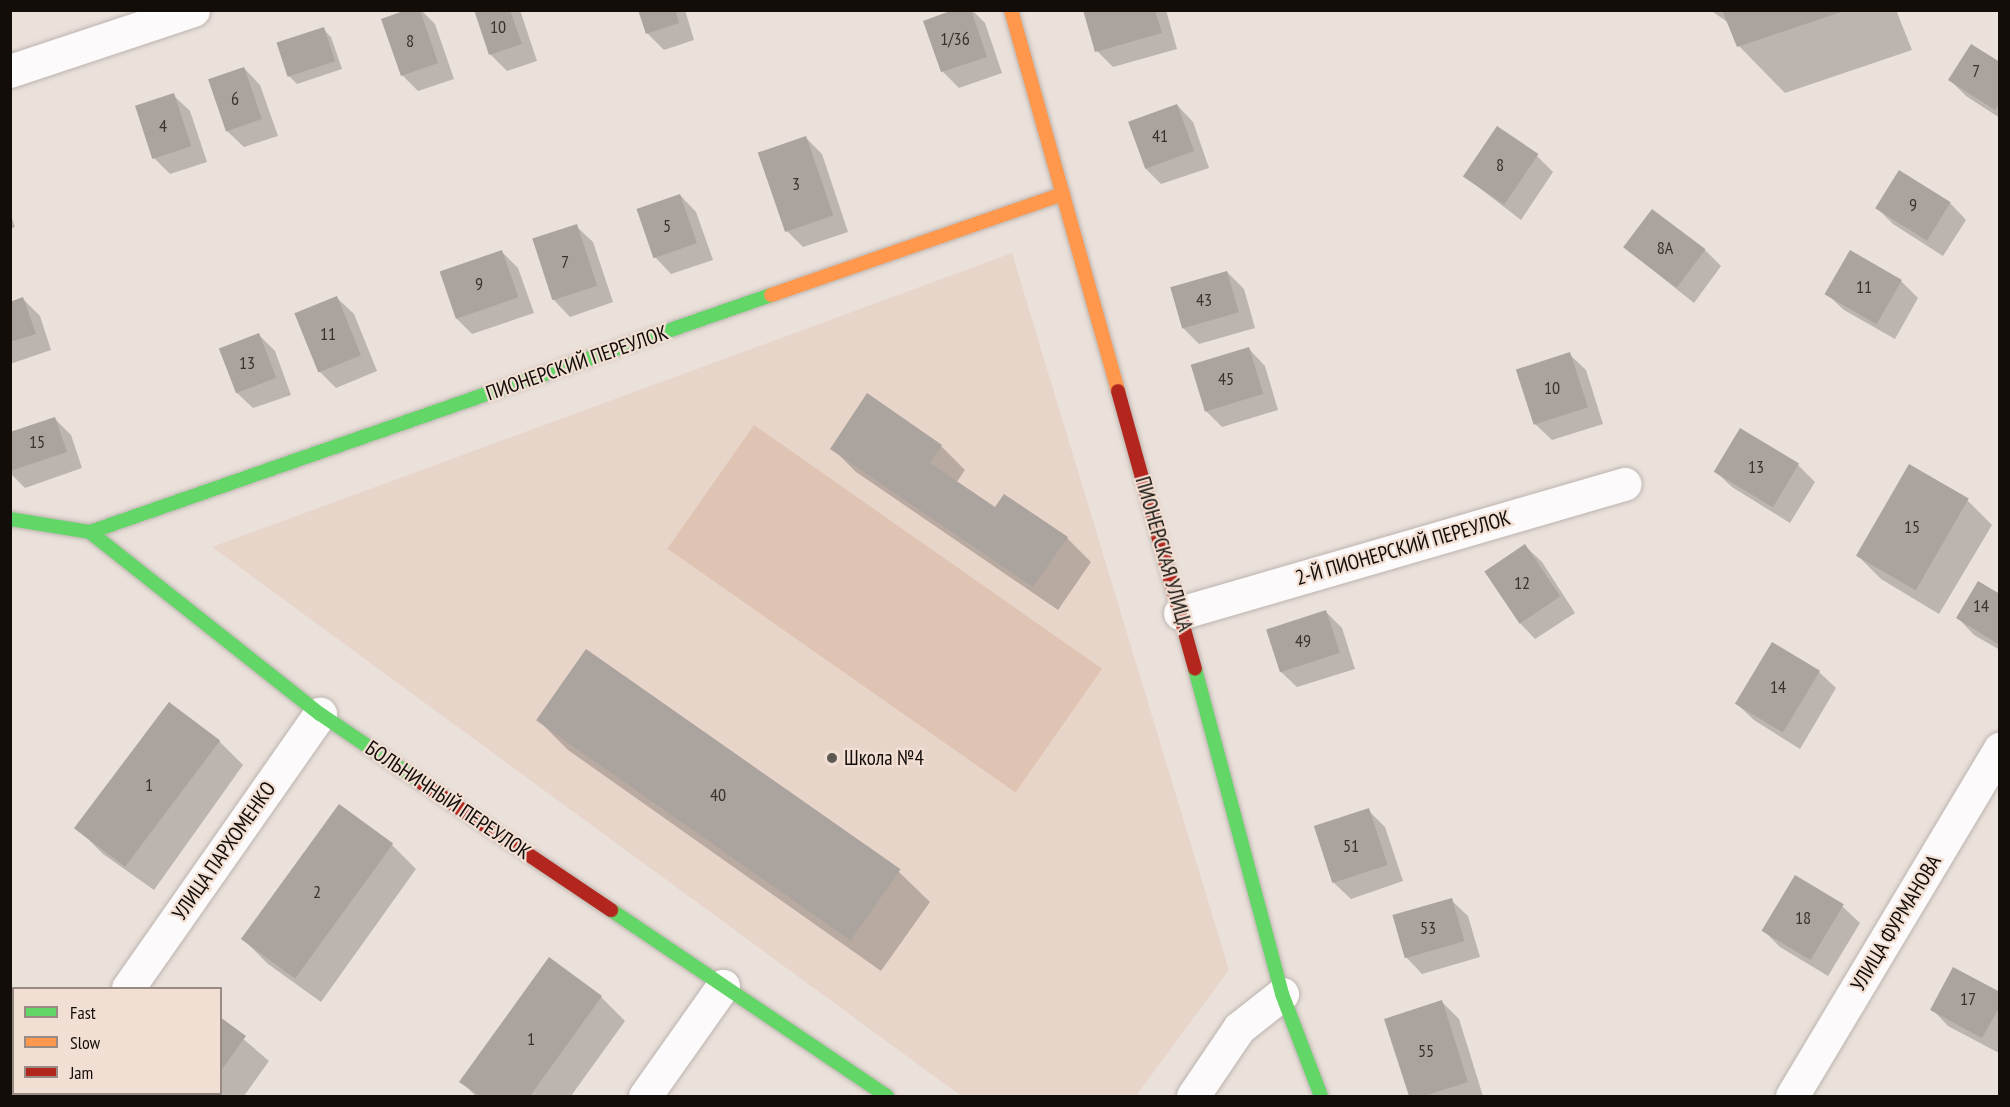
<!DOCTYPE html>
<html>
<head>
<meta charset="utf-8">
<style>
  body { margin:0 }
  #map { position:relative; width:2010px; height:1107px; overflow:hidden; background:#ebe1db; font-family:"PT Sans Narrow",sans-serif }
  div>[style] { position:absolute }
  .built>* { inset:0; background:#e8d5ca }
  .green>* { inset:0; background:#dfc4b3; transform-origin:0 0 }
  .shadow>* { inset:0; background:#0003 }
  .building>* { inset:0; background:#aba39e; transform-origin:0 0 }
  .roads { filter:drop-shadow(0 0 2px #bbb3ae) drop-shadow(0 0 2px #bbb3ae) }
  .street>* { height:33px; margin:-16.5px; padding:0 16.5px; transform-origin:16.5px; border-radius:16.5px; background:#fcfafa }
  .fast>* { height:14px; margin:-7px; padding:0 7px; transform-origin:7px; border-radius:7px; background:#63d668 }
  .slow>* { height:14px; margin:-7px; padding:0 7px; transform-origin:7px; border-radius:7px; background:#ff974d }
  .jam>* { height:14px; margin:-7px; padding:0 7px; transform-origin:7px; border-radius:7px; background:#b3261e }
  .dots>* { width:16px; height:16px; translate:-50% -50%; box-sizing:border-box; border:3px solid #f2dfd4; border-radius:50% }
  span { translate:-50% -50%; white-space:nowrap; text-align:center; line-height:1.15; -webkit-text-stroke:4.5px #f2dfd4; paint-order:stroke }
  .number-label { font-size:18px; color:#39322e }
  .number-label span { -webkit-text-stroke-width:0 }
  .street-label { font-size:21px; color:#130d09 }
  .poi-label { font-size:21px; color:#130d09 }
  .left { translate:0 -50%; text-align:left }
  .frame { position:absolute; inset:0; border:12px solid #130d09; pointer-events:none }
  .legend { position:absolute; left:12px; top:987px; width:210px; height:108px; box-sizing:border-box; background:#f2dfd4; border:2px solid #998b83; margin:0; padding:8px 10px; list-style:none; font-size:18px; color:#130d09 }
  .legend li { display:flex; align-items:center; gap:12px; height:30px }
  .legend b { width:30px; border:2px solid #998b83 }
</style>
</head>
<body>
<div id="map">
  <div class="built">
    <div style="clip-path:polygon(1012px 253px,1229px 970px,1136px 1096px,961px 1096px,212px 547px)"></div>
  </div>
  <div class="green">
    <div style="left:754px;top:425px;width:425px;height:151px;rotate:35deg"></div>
  </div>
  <div class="shadow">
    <div style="clip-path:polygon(411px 10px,421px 10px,435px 24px,454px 79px,418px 91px,402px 75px)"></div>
    <div style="clip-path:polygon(476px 10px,520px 10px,537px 61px,507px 71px,490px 54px)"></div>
    <div style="clip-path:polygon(640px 10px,685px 10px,694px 40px,664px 50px,648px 34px)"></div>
    <div style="clip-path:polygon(957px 10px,972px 10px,985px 23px,1002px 73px,959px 88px,942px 71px)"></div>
    <div style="clip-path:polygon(1085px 10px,1166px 10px,1177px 49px,1113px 67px,1097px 51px)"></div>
    <div style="clip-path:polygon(1710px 10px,1896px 10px,1912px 50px,1785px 93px,1739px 46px,1729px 23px)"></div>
    <div style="clip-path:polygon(323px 29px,331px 37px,342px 69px,297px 84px,289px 76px)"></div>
    <div style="clip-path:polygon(2000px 64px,2000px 118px,1966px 96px,1950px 80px)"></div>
    <div style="clip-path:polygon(244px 68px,260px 85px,278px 136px,244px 147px,227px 131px)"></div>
    <div style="clip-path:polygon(173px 95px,190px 111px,207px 162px,170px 174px,154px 158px)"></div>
    <div style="clip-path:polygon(1177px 105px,1193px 122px,1209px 168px,1161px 184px,1145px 168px)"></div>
    <div style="clip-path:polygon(806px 138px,822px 154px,848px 232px,803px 247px,787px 231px)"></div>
    <div style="clip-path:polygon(1537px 156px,1553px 172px,1521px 220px,1464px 176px)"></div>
    <div style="clip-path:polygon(680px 195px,696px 212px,713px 260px,671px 274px,655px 257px)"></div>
    <div style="clip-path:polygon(1950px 203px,1966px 220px,1943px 256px,1893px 224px,1877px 208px)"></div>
    <div style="clip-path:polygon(10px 212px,15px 227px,10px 229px)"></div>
    <div style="clip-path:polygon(576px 226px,593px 242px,613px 302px,570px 317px,554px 300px)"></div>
    <div style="clip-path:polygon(1625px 248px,1705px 250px,1721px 266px,1694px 303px)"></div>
    <div style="clip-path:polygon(502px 252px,518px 268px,534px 313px,472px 334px,456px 318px)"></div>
    <div style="clip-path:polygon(1850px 252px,1901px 281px,1918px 298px,1895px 339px,1844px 310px,1827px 294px)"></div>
    <div style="clip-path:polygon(1227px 272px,1244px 289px,1255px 328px,1199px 344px,1183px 328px,1171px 288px)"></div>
    <div style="clip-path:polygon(337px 298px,354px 314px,377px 371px,336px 388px,319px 371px)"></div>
    <div style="clip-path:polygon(23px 299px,40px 316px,51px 350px,10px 364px,10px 303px)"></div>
    <div style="clip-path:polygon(258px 334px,275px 351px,291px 395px,253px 408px,236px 392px)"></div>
    <div style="clip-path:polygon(1249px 349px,1265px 366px,1278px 410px,1222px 427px,1205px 410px)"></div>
    <div style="clip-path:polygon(1569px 354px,1586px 370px,1603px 424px,1552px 440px,1535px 424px)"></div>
    <div style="clip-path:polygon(55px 419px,71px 435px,82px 468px,25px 488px,10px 473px,10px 434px)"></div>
    <div style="clip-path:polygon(941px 446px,965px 470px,956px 483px,995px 509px,1067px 538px,1091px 562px,1058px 610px,856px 472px,832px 448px)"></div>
    <div style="clip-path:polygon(1798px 465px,1815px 482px,1790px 523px,1732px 487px,1715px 471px)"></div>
    <div style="clip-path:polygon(1910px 466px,1968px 501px,1992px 525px,1939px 614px,1881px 579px,1857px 555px)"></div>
    <div style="clip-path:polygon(1525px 546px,1542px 562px,1575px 613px,1535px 639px,1519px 622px)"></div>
    <div style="clip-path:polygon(2000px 596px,2000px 650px,1974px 635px,1958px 618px)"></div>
    <div style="clip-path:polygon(1326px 612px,1342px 628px,1355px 669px,1297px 687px,1280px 671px)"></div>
    <div style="clip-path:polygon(586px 651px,899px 872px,930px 902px,881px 971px,568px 750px,538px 720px)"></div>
    <div style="clip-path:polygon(1819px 672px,1836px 688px,1800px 749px,1754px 720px,1737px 704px)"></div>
    <div style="clip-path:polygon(169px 704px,219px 741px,243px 765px,154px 890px,103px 854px,79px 830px)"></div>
    <div style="clip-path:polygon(1368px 810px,1385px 827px,1403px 881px,1351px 899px,1334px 883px)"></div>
    <div style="clip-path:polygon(392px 845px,416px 869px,321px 1002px,268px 964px,244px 940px)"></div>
    <div style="clip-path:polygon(1795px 877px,1843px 907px,1860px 923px,1828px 976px,1780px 947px,1763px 930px)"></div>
    <div style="clip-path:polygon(1451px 900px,1468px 916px,1480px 957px,1422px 974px,1406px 957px)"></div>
    <div style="clip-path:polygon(2000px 994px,1999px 1053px,1948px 1026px,1932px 1009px)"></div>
    <div style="clip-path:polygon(601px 997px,625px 1021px,571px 1096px,476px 1096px,461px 1082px)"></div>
    <div style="clip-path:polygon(1442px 1002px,1459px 1019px,1483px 1096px,1410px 1096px,1386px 1020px)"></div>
    <div style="clip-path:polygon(220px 1019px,269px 1061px,244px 1096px,138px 1096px,220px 1094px)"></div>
  </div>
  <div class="building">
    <div style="clip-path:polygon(406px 10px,420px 10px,438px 63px,401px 76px,381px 19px)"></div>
    <div style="clip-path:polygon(474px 10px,510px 10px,522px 44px,489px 55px)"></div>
    <div style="clip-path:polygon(638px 10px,675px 10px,679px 23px,646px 34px)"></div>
    <div style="clip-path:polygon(953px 10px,971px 10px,987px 57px,941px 72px,923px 21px)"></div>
    <div style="clip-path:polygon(1083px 10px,1155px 10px,1162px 33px,1095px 52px)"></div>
    <div style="clip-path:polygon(1722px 10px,1844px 10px,1844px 11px,1737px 47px)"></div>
    <div style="left:324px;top:27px;width:36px;height:50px;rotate:72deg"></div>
    <div style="clip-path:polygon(1971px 44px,2000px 62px,2000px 102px,1995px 110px,1948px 80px)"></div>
    <div style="left:244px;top:67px;width:55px;height:38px;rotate:71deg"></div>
    <div style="left:174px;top:93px;width:56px;height:41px;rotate:72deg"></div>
    <div style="left:1177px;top:104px;width:50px;height:52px;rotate:70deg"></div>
    <div style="left:1497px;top:126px;width:50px;height:61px;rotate:34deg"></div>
    <div style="left:806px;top:136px;width:84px;height:51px;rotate:71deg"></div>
    <div style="left:1899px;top:170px;width:61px;height:45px;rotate:32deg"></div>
    <div style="left:680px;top:194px;width:52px;height:46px;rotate:71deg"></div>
    <div style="left:1652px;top:209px;width:67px;height:48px;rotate:37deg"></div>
    <div style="left:577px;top:224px;width:65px;height:47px;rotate:72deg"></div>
    <div style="left:502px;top:250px;width:50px;height:66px;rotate:71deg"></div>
    <div style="left:1850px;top:250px;width:60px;height:51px;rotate:30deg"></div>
    <div style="left:1227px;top:271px;width:43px;height:59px;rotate:74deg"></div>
    <div style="left:337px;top:296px;width:64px;height:46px;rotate:68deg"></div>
    <div style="clip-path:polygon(23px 297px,36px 334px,10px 342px,10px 302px)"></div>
    <div style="left:259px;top:333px;width:48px;height:43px;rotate:69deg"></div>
    <div style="left:1249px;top:347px;width:49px;height:61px;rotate:73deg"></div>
    <div style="left:1570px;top:352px;width:58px;height:57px;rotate:72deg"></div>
    <div style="clip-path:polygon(867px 393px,942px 445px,930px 463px,995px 507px,1004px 494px,1068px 537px,1033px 587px,830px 449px)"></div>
    <div style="clip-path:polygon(55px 417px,67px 452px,10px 471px,10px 432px)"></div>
    <div style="left:1740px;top:428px;width:69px;height:51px;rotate:31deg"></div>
    <div style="left:1909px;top:464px;width:69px;height:106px;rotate:30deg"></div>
    <div style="left:1525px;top:544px;width:63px;height:49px;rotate:56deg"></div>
    <div style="clip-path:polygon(1978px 581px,2000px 594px,1998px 644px,1956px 618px)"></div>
    <div style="left:1326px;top:610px;width:45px;height:63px;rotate:72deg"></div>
    <div style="left:1772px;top:642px;width:56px;height:72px;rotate:31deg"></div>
    <div style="left:586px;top:649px;width:384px;height:87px;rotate:35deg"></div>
    <div style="left:169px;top:702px;width:64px;height:158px;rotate:37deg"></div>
    <div style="left:339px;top:804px;width:67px;height:167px;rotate:36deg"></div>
    <div style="left:1369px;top:808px;width:60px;height:58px;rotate:72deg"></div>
    <div style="left:1795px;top:875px;width:57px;height:65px;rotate:31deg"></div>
    <div style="left:1452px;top:898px;width:45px;height:62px;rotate:74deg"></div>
    <div style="clip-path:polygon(549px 957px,602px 996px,530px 1096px,480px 1096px,459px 1082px)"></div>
    <div style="clip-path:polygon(1953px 967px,2000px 992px,2000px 1006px,1982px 1038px,1930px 1010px)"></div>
    <div style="clip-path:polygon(1442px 1000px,1468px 1082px,1424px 1096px,1409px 1096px,1384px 1019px)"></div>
    <div style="clip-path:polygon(220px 1017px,246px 1036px,220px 1072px)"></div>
    <div style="clip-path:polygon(139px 1094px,205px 1094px,136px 1096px)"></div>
  </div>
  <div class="roads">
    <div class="street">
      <div style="left:10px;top:71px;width:193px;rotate:-18.4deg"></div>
      <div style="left:1180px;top:613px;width:463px;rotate:-16.2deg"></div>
      <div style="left:128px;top:988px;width:335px;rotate:-55deg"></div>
      <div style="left:53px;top:1096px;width:3px;rotate:-45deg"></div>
      <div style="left:645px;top:1096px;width:135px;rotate:-54.7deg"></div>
      <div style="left:1193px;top:1096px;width:82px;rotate:-55.9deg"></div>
      <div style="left:1239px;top:1028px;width:55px;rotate:-38.3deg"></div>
      <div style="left:1792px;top:1096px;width:405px;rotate:-59.1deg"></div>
    </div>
    <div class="fast">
      <div style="left:10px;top:519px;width:81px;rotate:9.2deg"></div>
      <div style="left:90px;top:532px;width:293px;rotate:38.4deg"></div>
      <div style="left:320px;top:714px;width:123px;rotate:34.1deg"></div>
      <div style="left:90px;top:532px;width:721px;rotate:-19.19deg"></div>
      <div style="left:1195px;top:669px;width:336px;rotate:75deg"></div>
      <div style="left:1282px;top:994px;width:109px;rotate:69.1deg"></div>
      <div style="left:611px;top:910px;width:333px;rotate:34deg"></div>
    </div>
    <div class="slow">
      <div style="left:1011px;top:10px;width:396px;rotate:74.3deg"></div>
      <div style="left:771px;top:295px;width:309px;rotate:-19.1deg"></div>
    </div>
    <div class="jam">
      <div style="left:1118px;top:391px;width:288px;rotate:74.5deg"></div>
      <div style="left:422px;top:783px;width:228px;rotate:33.9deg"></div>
    </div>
  </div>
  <div class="dots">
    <div style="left:832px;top:758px;background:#5f5752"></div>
  </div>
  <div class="number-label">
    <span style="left:498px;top:27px">10</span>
    <span style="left:955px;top:39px">1/36</span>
    <span style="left:410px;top:41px">8</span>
    <span style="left:1976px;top:71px">7</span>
    <span style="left:235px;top:99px">6</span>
    <span style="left:163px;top:126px">4</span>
    <span style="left:1160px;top:136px">41</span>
    <span style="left:1500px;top:165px">8</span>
    <span style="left:796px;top:184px">3</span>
    <span style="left:1913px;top:205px">9</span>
    <span style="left:667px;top:226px">5</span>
    <span style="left:1665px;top:248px">8А</span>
    <span style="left:565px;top:262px">7</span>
    <span style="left:479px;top:284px">9</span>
    <span style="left:1864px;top:287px">11</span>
    <span style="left:1204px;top:300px">43</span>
    <span style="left:328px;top:334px">11</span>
    <span style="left:247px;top:363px">13</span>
    <span style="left:1226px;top:379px">45</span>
    <span style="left:1552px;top:388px">10</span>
    <span style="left:37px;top:442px">15</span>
    <span style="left:1756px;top:467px">13</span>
    <span style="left:1912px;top:527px">15</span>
    <span style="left:1522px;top:583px">12</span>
    <span style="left:1981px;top:606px">14</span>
    <span style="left:1303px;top:641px">49</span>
    <span style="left:1778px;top:687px">14</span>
    <span style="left:149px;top:785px">1</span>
    <span style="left:718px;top:795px">40</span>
    <span style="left:1351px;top:846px">51</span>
    <span style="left:317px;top:892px">2</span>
    <span style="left:1803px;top:918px">18</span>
    <span style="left:1428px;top:928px">53</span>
    <span style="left:1968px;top:999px">17</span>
    <span style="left:531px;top:1039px">1</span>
    <span style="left:1426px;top:1051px">55</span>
  </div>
  <div class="street-label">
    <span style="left:577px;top:363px;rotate:-19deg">ПИОНЕРСКИЙ ПЕРЕУЛОК</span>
    <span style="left:1403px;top:548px;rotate:-16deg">2-Й ПИОНЕРСКИЙ ПЕРЕУЛОК</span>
    <span style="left:1164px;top:554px;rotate:74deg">ПИОНЕРСКАЯ УЛИЦА</span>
    <span style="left:448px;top:800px;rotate:34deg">БОЛЬНИЧНЫЙ ПЕРЕУЛОК</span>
    <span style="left:224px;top:851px;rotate:-55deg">УЛИЦА ПАРХОМЕНКО</span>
    <span style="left:1896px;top:923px;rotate:-59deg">УЛИЦА ФУРМАНОВА</span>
  </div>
  <div class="poi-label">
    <span class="left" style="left:844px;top:758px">Школа №4</span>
  </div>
  <div class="frame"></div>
  <ul class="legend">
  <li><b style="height:8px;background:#63d668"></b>Fast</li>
  <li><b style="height:8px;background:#ff974d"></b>Slow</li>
  <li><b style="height:8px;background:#b3261e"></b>Jam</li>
  </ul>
</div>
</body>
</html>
